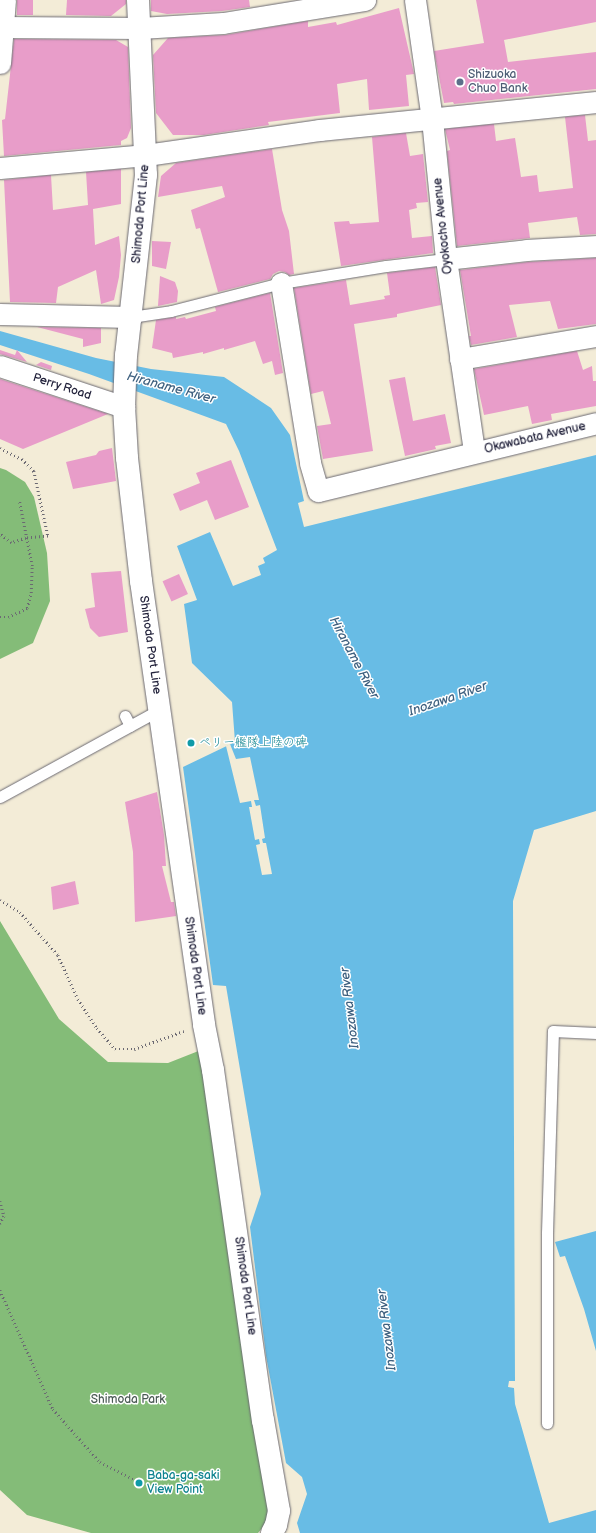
<!DOCTYPE html>
<html>
<head>
<meta charset="utf-8">
<style>
  body { margin:0 }
  #map { position:relative; width:596px; height:1533px; overflow:hidden; background:#f3ecd7; font-family:"Balsamiq Sans","Klee One",sans-serif }
  div>[style] { position:absolute }
  .forest>* { inset:0; background:#84bc78 }
  .water>* { inset:0; background:#68bce5 }
  .pier>* { inset:0; background:#f3ecd7 }
  .building>* { inset:0; background:#e89dc9; transform-origin:0 0 }
  .path>* { height:2.5px; margin-top:-1.25px; transform-origin:0; background:repeating-linear-gradient(90deg,#6b6972 0 1px,transparent 0 4px) }
  .roads { filter:drop-shadow(0 0 1px #6b6972) drop-shadow(0 0 1px #6b6972) }
  .service>* { height:11px; margin:-5.5px; padding:0 5.5px; transform-origin:5.5px; border-radius:5.5px; background:#fff }
  .minor>* { height:21px; margin:-10.5px; padding:0 10.5px; transform-origin:10.5px; border-radius:10.5px; background:#fff }
  .secondary>* { height:22px; margin:-11px; padding:0 11px; transform-origin:11px; border-radius:11px; background:#fff }
  .dots>* { width:11px; height:11px; translate:-50% -50%; box-sizing:border-box; border:2px solid #fff; border-radius:50% }
  span { translate:-50% -50%; white-space:nowrap; text-align:center; line-height:1.15; -webkit-text-stroke:3px #fff; paint-order:stroke }
  .service-label { font-size:12px; color:#4e5e75 }
  .left { translate:0 -50%; text-align:left }
  .street-label { font-size:12px; color:#22223b }
  .culture-label { font-size:12px; color:#0d838f }
  .park-label { font-size:12px; color:#4a5a54 }
  .water-label { font-size:13px; color:#3e607f; font-style:italic }
</style>
</head>
<body>
<div id="map">
  <div class="forest">
    <div style="clip-path:polygon(0 468px,6px 470px,25px 482px,34px 497px,47px 553px,50px 601px,33px 643px,0 659px)"></div>
    <div style="clip-path:polygon(0 921px,59px 1019px,108px 1062px,168px 1063px,201px 1050px,271px 1517px,258px 1533px,91px 1533px,27px 1515px,0 1490px)"></div>
  </div>
  <div class="water">
    <div style="clip-path:polygon(0 331px,96px 358px,151px 369px,224px 377px,271px 408px,290px 435px,304px 501px,298px 503px,304px 527px,596px 455px,596px 811px,534px 830px,513px 901px,515px 1381px,509px 1381px,508px 1387px,514px 1388px,515px 1404px,549px 1523px,596px 1510px,596px 1533px,300px 1533px,297px 1523px,307px 1494px,302px 1477px,286px 1463px,266px 1356px,250px 1227px,261px 1194px,226px 986px,213px 985px,183px 767px,235px 742px,232px 702px,192px 663px,184px 604px,197px 600px,177px 546px,210px 532px,233px 586px,261px 575px,258px 566px,265px 563px,263px 558px,277px 550px,239px 451px,226px 424px,89px 374px,0 345px)"></div>
    <div style="clip-path:polygon(596px 1231px,596px 1351px,584px 1309px,565px 1256px,560px 1257px,555px 1242px)"></div>
  </div>
  <div class="pier">
    <div style="clip-path:polygon(230px 744px,236px 759px,250px 757px,259px 800px,254px 800px,256px 806px,260px 805px,265px 838px,262px 839px,263px 843px,266px 843px,272px 874px,262px 875px,256px 845px,260px 844px,259px 839px,255px 840px,249px 807px,252px 807px,251px 801px,240px 803px,226px 746px)"></div>
  </div>
  <div class="building">
    <div style="left:17px;top:0;width:16px;height:15px"></div>
    <div style="clip-path:polygon(67px 0,126px 0,126px 4px,111px 16px,66px 15px)"></div>
    <div style="clip-path:polygon(151px 0,249px 0,250px 7px,222px 11px,167px 14px,151px 11px)"></div>
    <div style="clip-path:polygon(476px 0,596px 0,596px 22px,504px 40px,508px 62px,596px 52px,596px 89px,454px 104px,453px 102px,444px 103px,434px 51px,484px 43px)"></div>
    <div style="clip-path:polygon(399px 8px,414px 74px,406px 75px,409px 106px,369px 110px,367px 79px,337px 84px,340px 113px,268px 122px,269px 125px,204px 135px,173px 135px,156px 113px,153px 55px,168px 38px,225px 35px,308px 21px,308px 27px,336px 22px,337px 25px)"></div>
    <div style="clip-path:polygon(14px 39px,116px 40px,128px 47px,131px 128px,127px 138px,121px 141px,121px 145px,4px 156px,2px 120px,5px 119px)"></div>
    <div style="clip-path:polygon(585px 115px,588px 141px,596px 140px,596px 234px,580px 235px,577px 217px,528px 223px,530px 238px,457px 246px,447px 151px,450px 150px,445px 129px,494px 124px,496px 141px,515px 138px,521px 177px,537px 175px,539px 192px,573px 188px,565px 117px)"></div>
    <div style="clip-path:polygon(406px 133px,410px 156px,423px 154px,428px 202px,416px 203px,417px 208px,409px 210px,412px 238px,432px 236px,433px 253px,341px 266px,334px 222px,349px 221px,350px 224px,379px 222px,372px 137px)"></div>
    <div style="clip-path:polygon(272px 149px,282px 210px,289px 231px,294px 274px,289px 275px,285px 272px,279px 271px,273px 274px,270px 279px,218px 292px,200px 228px,196px 229px,191px 210px,225px 197px,222px 186px,158px 197px,161px 176px,176px 163px)"></div>
    <div style="clip-path:polygon(121px 169px,121px 204px,93px 209px,95px 245px,119px 236px,121px 255px,119px 277px,114px 300px,101px 304px,96px 270px,58px 287px,56px 303px,10px 302px,4px 180px,51px 175px,53px 210px,88px 205px,86px 172px)"></div>
    <div style="clip-path:polygon(152px 241px,171px 242px,166px 269px,152px 266px)"></div>
    <div style="clip-path:polygon(596px 258px,596px 324px,558px 329px,550px 301px,509px 305px,517px 337px,471px 345px,469px 336px,471px 336px,460px 270px,528px 262px)"></div>
    <div style="clip-path:polygon(435px 267px,441px 305px,397px 314px,397px 317px,354px 324px,373px 451px,323px 459px,317px 426px,331px 424px,323px 391px,311px 394px,294px 288px,346px 280px,350px 305px,385px 299px,384px 296px,390px 295px,387px 273px)"></div>
    <div style="clip-path:polygon(160px 276px,175px 282px,178px 291px,177px 302px,158px 306px)"></div>
    <div style="clip-path:polygon(270px 293px,283px 373px,275px 375px,272px 361px,263px 364px,255px 341px,224px 350px,224px 348px,203px 354px,203px 352px,173px 358px,172px 353px,152px 348px,156px 320px,176px 317px,176px 319px,185px 317px,186px 319px,216px 311px,215px 307px)"></div>
    <div style="clip-path:polygon(37px 327px,101px 328px,101px 343px,83px 347px,83px 339px)"></div>
    <div style="clip-path:polygon(0 350px,15px 355px,17px 350px,27px 362px,0 354px)"></div>
    <div style="clip-path:polygon(577px 351px,583px 370px,592px 366px,593px 381px,596px 381px,596px 406px,551px 414px,552px 420px,532px 424px,528px 406px,484px 415px,474px 369px)"></div>
    <div style="clip-path:polygon(41px 362px,52px 366px,51px 370px,36px 365px)"></div>
    <div style="clip-path:polygon(405px 377px,413px 421px,445px 414px,451px 443px,435px 446px,436px 449px,405px 456px,389px 380px)"></div>
    <div style="clip-path:polygon(0 379px,108px 414px,23px 449px,0 439px)"></div>
    <div style="clip-path:polygon(112px 448px,116px 481px,73px 489px,66px 462px,96px 455px,99px 451px)"></div>
    <div style="clip-path:polygon(231px 460px,249px 507px,215px 520px,207px 500px,180px 511px,173px 494px,200px 483px,196px 473px)"></div>
    <div style="clip-path:polygon(121px 571px,128px 632px,99px 637px,90px 628px,85px 609px,95px 607px,91px 573px)"></div>
    <div style="left:179px;top:574px;width:22px;height:18px;rotate:66deg"></div>
    <div style="clip-path:polygon(157px 792px,164px 835px,166px 866px,162px 866px,171px 902px,174px 902px,176px 916px,135px 922px,133px 852px,125px 802px)"></div>
    <div style="clip-path:polygon(75px 881px,79px 904px,53px 910px,51px 887px)"></div>
  </div>
  <div class="path">
    <div style="left:0;top:448px;width:25px;rotate:27deg"></div>
    <div style="left:22px;top:459px;width:17px;rotate:45deg"></div>
    <div style="left:34px;top:471px;width:66px;rotate:77.8deg"></div>
    <div style="left:48px;top:536px;width:22px;rotate:175deg"></div>
    <div style="left:26px;top:538px;width:16px;rotate:162deg"></div>
    <div style="left:11px;top:543px;width:14px;rotate:-141deg"></div>
    <div style="left:0;top:617px;width:8px"></div>
    <div style="left:8px;top:617px;width:21px;rotate:-25deg"></div>
    <div style="left:27px;top:608px;width:16px;rotate:-75deg"></div>
    <div style="left:31px;top:593px;width:27px;rotate:-88deg"></div>
    <div style="left:32px;top:566px;width:67px;rotate:-101.1deg"></div>
    <div style="left:0;top:900px;width:23px;rotate:31deg"></div>
    <div style="left:20px;top:912px;width:57px;rotate:48.5deg"></div>
    <div style="left:58px;top:955px;width:48px;rotate:65.6deg"></div>
    <div style="left:78px;top:999px;width:35px;rotate:57deg"></div>
    <div style="left:97px;top:1028px;width:28px;rotate:49deg"></div>
    <div style="left:115px;top:1049px;width:19px"></div>
    <div style="left:134px;top:1049px;width:53px;rotate:-19.8deg"></div>
    <div style="left:0;top:1201px;width:16px;rotate:75deg"></div>
    <div style="left:4px;top:1216px;width:9px;rotate:117deg"></div>
    <div style="left:0;top:1290px;width:130px;rotate:66deg"></div>
    <div style="left:53px;top:1409px;width:71px;rotate:48.4deg"></div>
    <div style="left:100px;top:1462px;width:38px;rotate:27deg"></div>
  </div>
  <div class="roads">
    <div class="service">
      <div style="left:131px;top:317px;width:40px;rotate:-8.5deg"></div>
      <div style="left:171px;top:311px;width:114px;rotate:-14.3deg"></div>
      <div style="left:281px;top:283px;width:106px;rotate:-9.2deg"></div>
      <div style="left:386px;top:266px;width:60px;rotate:-6.7deg"></div>
      <div style="left:125px;top:716px;width:11px;rotate:63deg"></div>
      <div style="left:0;top:797px;width:181px;rotate:-28.7deg"></div>
      <div style="left:547px;top:1423px;width:190px;rotate:-90deg"></div>
      <div style="left:547px;top:1233px;width:202px;rotate:-88.3deg"></div>
      <div style="left:553px;top:1031px;width:43px;rotate:2.7deg"></div>
    </div>
    <div class="minor">
      <div style="left:415px;top:0;width:120px;rotate:81.9deg"></div>
      <div style="left:432px;top:119px;width:141px;rotate:84.3deg"></div>
      <div style="left:446px;top:259px;width:195px;rotate:81.7deg"></div>
      <div style="left:0;top:27px;width:140px;rotate:0.4deg"></div>
      <div style="left:140px;top:28px;width:83px;rotate:-3.4deg"></div>
      <div style="left:223px;top:23px;width:144px;rotate:-9.2deg"></div>
      <div style="left:0;top:63px;width:63px;rotate:-85.5deg"></div>
      <div style="left:0;top:168px;width:147px;rotate:-5.1deg"></div>
      <div style="left:146px;top:155px;width:176px;rotate:-8.2deg"></div>
      <div style="left:320px;top:130px;width:277px;rotate:-5.8deg"></div>
      <div style="left:446px;top:259px;width:81px;rotate:-6.3deg"></div>
      <div style="left:527px;top:250px;width:69px;rotate:-3.3deg"></div>
      <div style="left:281px;top:283px;width:182px;rotate:80.8deg"></div>
      <div style="left:310px;top:463px;width:29px;rotate:74deg"></div>
      <div style="left:318px;top:491px;width:286px;rotate:-13.7deg"></div>
      <div style="left:0;top:314px;width:131px;rotate:1.3deg"></div>
      <div style="left:460px;top:359px;width:138px;rotate:-9.6deg"></div>
      <div style="left:0;top:366px;width:131px;rotate:18.3deg"></div>
    </div>
    <div class="secondary">
      <div style="left:138px;top:0;width:175px;rotate:87.4deg"></div>
      <div style="left:146px;top:175px;width:181px;rotate:96.3deg"></div>
      <div style="left:126px;top:355px;width:52px;rotate:92.2deg"></div>
      <div style="left:124px;top:407px;width:51px;rotate:86.6deg"></div>
      <div style="left:127px;top:458px;width:124px;rotate:83.5deg"></div>
      <div style="left:141px;top:581px;width:448px;rotate:81.9deg"></div>
      <div style="left:204px;top:1025px;width:46px;rotate:78.7deg"></div>
      <div style="left:213px;top:1070px;width:354px;rotate:81.9deg"></div>
      <div style="left:263px;top:1420px;width:92px;rotate:80deg"></div>
      <div style="left:279px;top:1511px;width:14px;rotate:102deg"></div>
      <div style="left:276px;top:1525px;width:9px;rotate:117deg"></div>
    </div>
  </div>
  <div class="dots">
    <div style="left:460px;top:82px;background:#5c6f8a"></div>
    <div style="left:191px;top:743px;background:#0f9aa8"></div>
    <div style="left:139px;top:1483px;background:#0f9aa8"></div>
  </div>
  <div class="service-label">
    <span class="left" style="left:468px;top:82px">Shizuoka<br>Chuo Bank</span>
  </div>
  <div class="street-label">
    <span style="left:141px;top:214px;rotate:-85deg">Shimoda Port Line</span>
    <span style="left:443px;top:226px;rotate:-96deg">Oyokocho Avenue</span>
    <span style="left:62px;top:387px;rotate:18deg">Perry Road</span>
    <span style="left:535px;top:438px;rotate:-13deg">Okawabata Avenue</span>
    <span style="left:150px;top:645px;rotate:82deg">Shimoda Port Line</span>
    <span style="left:195px;top:966px;rotate:82deg">Shimoda Port Line</span>
    <span style="left:245px;top:1286px;rotate:82deg">Shimoda Port Line</span>
  </div>
  <div class="culture-label">
    <span class="left" style="left:199px;top:743px">ペリー艦隊上陸の碑</span>
    <span class="left" style="left:147px;top:1483px">Baba-ga-saki<br>View Point</span>
  </div>
  <div class="park-label">
    <span style="left:128px;top:1400px">Shimoda Park</span>
  </div>
  <div class="water-label">
    <span style="left:171px;top:388px;rotate:15deg">Hiraname River</span>
    <span style="left:354px;top:658px;rotate:62deg">Hiraname River</span>
    <span style="left:448px;top:699px;rotate:-19deg">Inozawa River</span>
    <span style="left:350px;top:1008px;rotate:-97deg">Inozawa River</span>
    <span style="left:387px;top:1330px;rotate:-97deg">Inozawa River</span>
  </div>
</div>
</body>
</html>
